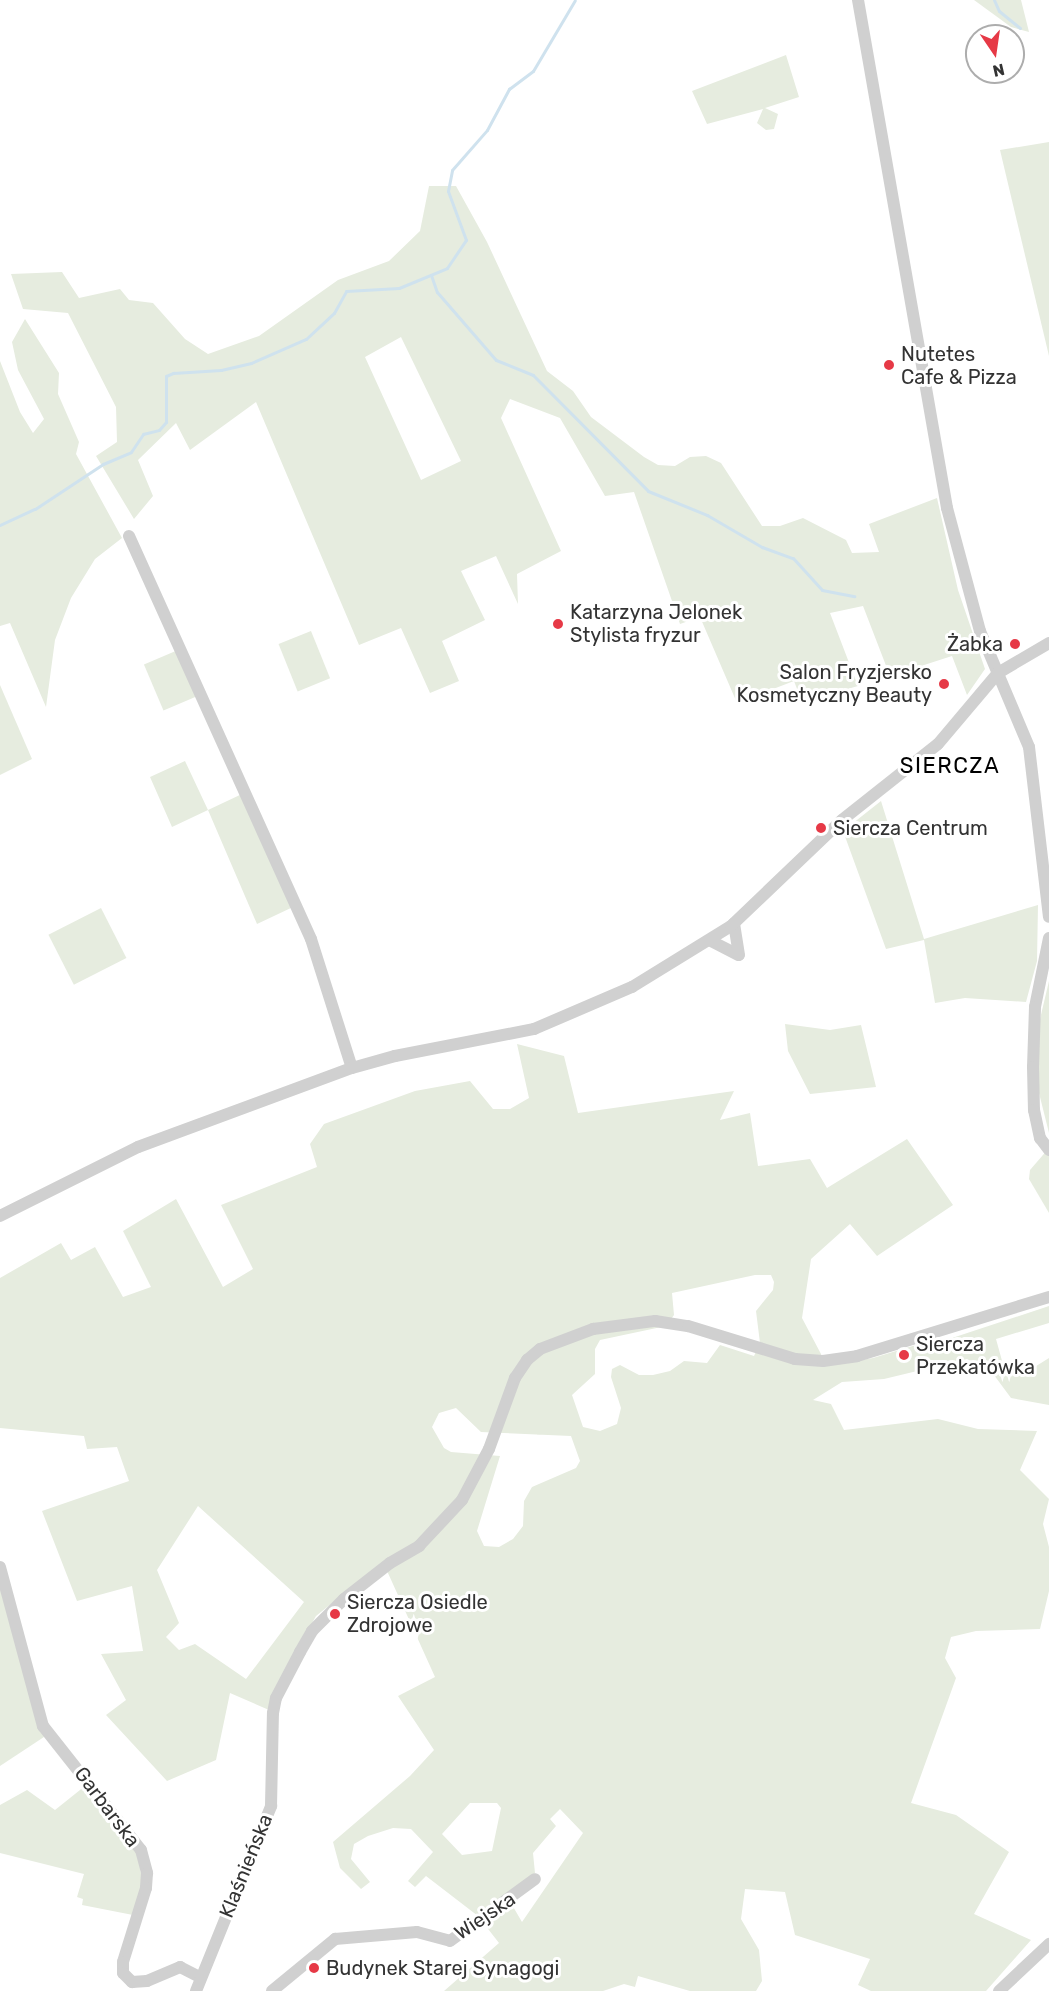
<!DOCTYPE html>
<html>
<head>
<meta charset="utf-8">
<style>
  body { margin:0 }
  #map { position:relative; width:1049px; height:1991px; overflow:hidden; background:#fff; font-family:Rubik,sans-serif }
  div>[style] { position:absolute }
  .green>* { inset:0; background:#e6ecdf; transform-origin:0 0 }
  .stream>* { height:3px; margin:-1.5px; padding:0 1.5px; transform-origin:1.5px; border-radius:1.5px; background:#cfe2ee }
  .minor>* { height:12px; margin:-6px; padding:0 6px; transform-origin:6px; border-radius:6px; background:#d0d0d0 }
  .dots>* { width:16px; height:16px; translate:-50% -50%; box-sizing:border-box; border:3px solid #fff; border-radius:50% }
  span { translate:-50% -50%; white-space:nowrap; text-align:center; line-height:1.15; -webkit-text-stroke:6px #fff; paint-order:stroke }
  .poi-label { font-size:20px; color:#333 }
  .left { translate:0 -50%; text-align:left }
  .right { translate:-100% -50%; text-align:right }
  .street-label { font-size:20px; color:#333 }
  .quarter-label { font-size:22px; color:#000; letter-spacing:1.5px }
  .north { position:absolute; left:965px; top:24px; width:60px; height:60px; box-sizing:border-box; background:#fff; border:2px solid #adadad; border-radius:50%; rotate:167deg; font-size:16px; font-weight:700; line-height:24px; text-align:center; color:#333 }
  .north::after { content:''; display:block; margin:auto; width:21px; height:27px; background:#e63946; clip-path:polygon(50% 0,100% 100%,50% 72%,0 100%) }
</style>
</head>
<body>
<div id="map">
  <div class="green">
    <div style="clip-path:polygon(974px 0,1021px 0,1029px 32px,1011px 27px)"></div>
    <div style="clip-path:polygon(786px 55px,799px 97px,765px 108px,778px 114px,774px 129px,766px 130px,757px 123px,763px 109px,707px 124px,692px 91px)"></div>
    <div style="clip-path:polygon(1049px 142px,1049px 356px,1000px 150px)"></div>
    <div style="clip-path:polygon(evenodd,429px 186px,456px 186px,487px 242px,547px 371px,573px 391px,591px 417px,644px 457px,658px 465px,675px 466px,690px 457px,706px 456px,721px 463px,762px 526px,780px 526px,803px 518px,846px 540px,852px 553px,879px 552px,869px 524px,937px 498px,958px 590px,985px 669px,967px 695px,952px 656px,890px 676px,863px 606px,830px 613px,858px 686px,802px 702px,794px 681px,737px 703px,700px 617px,680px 624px,634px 492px,605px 496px,560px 418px,510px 399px,501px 418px,561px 551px,517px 574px,518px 604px,496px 556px,461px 571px,485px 620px,442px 641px,459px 681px,430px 693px,401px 628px,359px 645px,256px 402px,190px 450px,176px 423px,138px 460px,153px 496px,134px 519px,96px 456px,117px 442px,116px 407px,68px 313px,23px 309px,11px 274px,62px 272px,79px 298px,120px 289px,129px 300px,153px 303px,185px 339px,208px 354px,259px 336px,338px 280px,389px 261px,420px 231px,429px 186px,401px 337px,461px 461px,421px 480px,365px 357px,401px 337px)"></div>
    <div style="clip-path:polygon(25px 319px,59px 373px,58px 394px,79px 442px,76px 454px,122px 538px,95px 559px,71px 598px,55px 640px,46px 707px,10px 623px,0 626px,0 361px,20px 412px,33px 433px,44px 419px,18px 370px,12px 342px)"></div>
    <div style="left:311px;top:631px;width:51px;height:35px;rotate:68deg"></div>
    <div style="left:178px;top:650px;width:50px;height:37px;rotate:67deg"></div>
    <div style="clip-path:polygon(0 685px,32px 759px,0 775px)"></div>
    <div style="clip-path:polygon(185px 761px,208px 810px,242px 794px,293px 907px,257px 924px,208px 810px,172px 827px,150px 777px)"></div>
    <div style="clip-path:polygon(881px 801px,924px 939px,1038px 905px,1037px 961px,1026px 1002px,965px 998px,935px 1003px,924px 940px,886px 949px,843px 831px)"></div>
    <div style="left:101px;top:908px;width:56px;height:59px;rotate:63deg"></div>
    <div style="clip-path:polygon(1049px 981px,1049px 1133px,1037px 1085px,1036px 1036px)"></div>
    <div style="clip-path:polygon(785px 1024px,830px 1030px,861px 1025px,876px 1087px,810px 1094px,788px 1051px)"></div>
    <div style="clip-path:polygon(evenodd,517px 1044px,564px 1056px,578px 1113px,734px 1091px,720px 1120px,750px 1113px,758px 1166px,810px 1159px,827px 1188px,907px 1139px,953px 1205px,877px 1256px,850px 1224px,811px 1259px,802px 1318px,821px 1354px,820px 1367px,873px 1358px,929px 1341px,946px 1340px,1049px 1306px,1049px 1323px,996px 1339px,1004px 1368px,1033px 1368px,1049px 1358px,1049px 1405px,1011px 1398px,991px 1371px,967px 1359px,884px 1379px,842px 1382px,813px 1400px,831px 1404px,844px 1430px,938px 1419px,978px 1429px,1037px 1431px,1020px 1470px,1049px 1499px,1043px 1524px,1049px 1547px,1049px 1591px,1040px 1629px,976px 1631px,951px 1637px,945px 1658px,956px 1678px,911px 1803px,956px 1815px,1009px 1852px,974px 1914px,1031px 1940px,986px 1991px,871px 1991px,858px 1985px,870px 1959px,795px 1935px,785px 1892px,745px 1889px,741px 1919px,759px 1950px,762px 1981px,756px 1991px,690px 1991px,638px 1976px,635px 1987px,624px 1984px,603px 1991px,444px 1991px,499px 1943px,478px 1916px,426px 1876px,415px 1887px,408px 1881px,433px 1852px,411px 1829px,393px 1828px,368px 1836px,354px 1844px,351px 1859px,370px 1882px,361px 1889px,340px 1868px,333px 1842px,410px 1776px,434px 1750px,398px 1696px,435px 1677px,383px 1562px,316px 1616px,274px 1691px,269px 1710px,230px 1693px,216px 1760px,167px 1781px,106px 1715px,126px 1700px,101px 1654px,143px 1651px,132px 1586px,77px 1601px,42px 1511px,129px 1481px,117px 1447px,87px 1449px,84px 1436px,0 1428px,0 1278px,61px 1243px,71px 1260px,95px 1247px,123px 1297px,151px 1287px,123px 1231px,176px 1199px,223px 1287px,253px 1269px,221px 1205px,317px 1167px,310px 1144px,324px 1124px,415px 1091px,470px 1081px,493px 1109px,510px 1109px,529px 1098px,517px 1044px,755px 1275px,771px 1275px,774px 1282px,773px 1290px,756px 1311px,760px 1343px,754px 1356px,720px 1345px,707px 1363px,684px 1361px,670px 1371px,653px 1375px,639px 1375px,620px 1365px,612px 1369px,611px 1377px,621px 1408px,617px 1424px,600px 1431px,583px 1427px,572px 1395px,595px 1374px,595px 1349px,600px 1340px,666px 1326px,674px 1315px,672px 1293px,755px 1275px,517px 1044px,456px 1408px,481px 1432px,571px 1436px,580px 1461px,576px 1468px,532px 1487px,524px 1501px,523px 1526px,513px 1539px,499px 1547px,484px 1546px,477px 1531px,500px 1456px,451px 1452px,444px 1448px,432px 1427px,439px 1413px,456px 1408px,517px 1044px,198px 1506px,304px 1602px,246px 1679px,195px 1644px,179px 1650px,166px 1637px,179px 1623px,157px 1570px,198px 1506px,517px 1044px,470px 1803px,497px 1803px,501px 1808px,492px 1851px,462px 1855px,442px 1834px,470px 1803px,517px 1044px,560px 1809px,583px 1833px,522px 1922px,508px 1898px,535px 1873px,533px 1853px,556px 1826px,550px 1819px,560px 1809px)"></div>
    <div style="clip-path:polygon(1049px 1148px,1049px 1213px,1029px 1179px,1030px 1170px)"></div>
    <div style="clip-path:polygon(0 1580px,47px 1735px,0 1766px)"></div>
    <div style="clip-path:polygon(85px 1786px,137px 1850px,143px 1885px,133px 1915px,82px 1905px,83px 1899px,77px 1897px,84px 1874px,0 1853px,0 1805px,27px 1790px,55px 1810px)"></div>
  </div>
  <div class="stream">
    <div style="left:994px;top:0;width:12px;rotate:66deg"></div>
    <div style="left:999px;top:11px;width:27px;rotate:39deg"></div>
    <div style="left:431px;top:275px;width:18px;rotate:71deg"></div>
    <div style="left:437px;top:292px;width:90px;rotate:49.1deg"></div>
    <div style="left:496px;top:360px;width:40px;rotate:22deg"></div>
    <div style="left:533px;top:375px;width:163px;rotate:45.2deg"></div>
    <div style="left:648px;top:491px;width:64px;rotate:22.1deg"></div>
    <div style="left:707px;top:515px;width:64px;rotate:30.2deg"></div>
    <div style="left:762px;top:547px;width:33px;rotate:20deg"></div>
    <div style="left:793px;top:558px;width:43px;rotate:47.8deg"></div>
    <div style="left:822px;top:590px;width:33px;rotate:11deg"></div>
    <div style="left:0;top:525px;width:38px;rotate:-25deg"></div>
    <div style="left:35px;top:509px;width:82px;rotate:-33.5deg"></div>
    <div style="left:103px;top:464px;width:30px;rotate:-23deg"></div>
    <div style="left:131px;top:452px;width:22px;rotate:-56deg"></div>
    <div style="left:143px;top:434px;width:16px;rotate:-14deg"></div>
    <div style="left:159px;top:430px;width:11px;rotate:-49deg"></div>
    <div style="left:166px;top:422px;width:46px;rotate:-90deg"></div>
    <div style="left:166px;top:376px;width:8px;rotate:-23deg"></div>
    <div style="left:173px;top:373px;width:48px;rotate:-3.6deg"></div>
    <div style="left:221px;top:370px;width:31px;rotate:-13deg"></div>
    <div style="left:251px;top:363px;width:60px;rotate:-23.6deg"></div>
    <div style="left:306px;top:339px;width:38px;rotate:-43deg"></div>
    <div style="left:334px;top:313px;width:25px;rotate:-61deg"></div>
    <div style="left:346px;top:291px;width:53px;rotate:-3.2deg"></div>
    <div style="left:399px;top:288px;width:52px;rotate:-22.6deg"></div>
    <div style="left:447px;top:268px;width:34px;rotate:-56deg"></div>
    <div style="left:466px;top:240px;width:52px;rotate:-110.2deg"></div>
    <div style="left:448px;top:191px;width:21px;rotate:-79deg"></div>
    <div style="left:452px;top:170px;width:53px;rotate:-48.8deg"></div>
    <div style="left:487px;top:130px;width:47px;rotate:-61.8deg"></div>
    <div style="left:509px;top:89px;width:30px;rotate:-37deg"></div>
    <div style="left:533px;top:71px;width:82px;rotate:-59.4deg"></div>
  </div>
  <div class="minor">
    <div style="left:858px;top:0;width:516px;rotate:80.06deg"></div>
    <div style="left:947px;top:508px;width:127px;rotate:75deg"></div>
    <div style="left:980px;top:631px;width:126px;rotate:67.1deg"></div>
    <div style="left:1029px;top:747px;width:171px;rotate:83.3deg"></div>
    <div style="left:129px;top:536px;width:442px;rotate:65.7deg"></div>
    <div style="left:311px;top:939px;width:135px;rotate:72.4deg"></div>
    <div style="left:1049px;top:938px;width:70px;rotate:101.5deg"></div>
    <div style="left:1035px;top:1007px;width:60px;rotate:91.9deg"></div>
    <div style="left:1033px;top:1067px;width:43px;rotate:88.7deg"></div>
    <div style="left:1034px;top:1110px;width:29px;rotate:78deg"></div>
    <div style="left:1040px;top:1138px;width:15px;rotate:53deg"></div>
    <div style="left:711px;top:941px;width:31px;rotate:27deg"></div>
    <div style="left:739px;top:955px;width:32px;rotate:-99deg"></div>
    <div style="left:0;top:1216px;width:154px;rotate:-26.6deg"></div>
    <div style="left:138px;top:1147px;width:228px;rotate:-20.3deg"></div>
    <div style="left:352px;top:1068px;width:45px;rotate:-15.6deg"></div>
    <div style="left:395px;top:1056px;width:142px;rotate:-11deg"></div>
    <div style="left:534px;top:1029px;width:107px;rotate:-23.2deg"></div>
    <div style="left:632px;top:987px;width:116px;rotate:-31.6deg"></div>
    <div style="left:731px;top:926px;width:153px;rotate:-43.7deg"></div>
    <div style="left:842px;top:820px;width:122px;rotate:-38.4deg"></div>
    <div style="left:938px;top:744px;width:93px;rotate:-49.8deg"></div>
    <div style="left:998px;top:673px;width:59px;rotate:-30.5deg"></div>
    <div style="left:0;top:1567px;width:165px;rotate:74.9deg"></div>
    <div style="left:43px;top:1726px;width:158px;rotate:51.7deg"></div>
    <div style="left:141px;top:1850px;width:24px;rotate:75deg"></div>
    <div style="left:147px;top:1873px;width:15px;rotate:94deg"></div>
    <div style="left:146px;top:1888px;width:77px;rotate:107.3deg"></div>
    <div style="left:123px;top:1962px;width:11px;rotate:90deg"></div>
    <div style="left:123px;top:1973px;width:13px;rotate:45deg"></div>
    <div style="left:132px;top:1982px;width:15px;rotate:-4deg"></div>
    <div style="left:147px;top:1981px;width:36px;rotate:-23deg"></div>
    <div style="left:180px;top:1967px;width:22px;rotate:27deg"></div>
    <div style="left:196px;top:1991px;width:200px;rotate:-67.9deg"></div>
    <div style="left:271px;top:1806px;width:93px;rotate:-88.8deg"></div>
    <div style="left:273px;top:1713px;width:15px;rotate:-79deg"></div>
    <div style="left:276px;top:1698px;width:52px;rotate:-62.4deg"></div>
    <div style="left:300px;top:1652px;width:24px;rotate:-60deg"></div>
    <div style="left:312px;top:1631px;width:45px;rotate:-45deg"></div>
    <div style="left:344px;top:1599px;width:58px;rotate:-38deg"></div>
    <div style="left:390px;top:1563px;width:34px;rotate:-30deg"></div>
    <div style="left:419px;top:1546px;width:63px;rotate:-46.9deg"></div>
    <div style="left:462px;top:1500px;width:58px;rotate:-62.1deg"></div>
    <div style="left:489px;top:1449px;width:76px;rotate:-69.9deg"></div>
    <div style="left:515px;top:1378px;width:22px;rotate:-56deg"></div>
    <div style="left:527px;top:1360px;width:17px;rotate:-40deg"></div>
    <div style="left:540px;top:1349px;width:57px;rotate:-20.7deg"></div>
    <div style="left:593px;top:1329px;width:63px;rotate:-7.4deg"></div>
    <div style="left:655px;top:1321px;width:33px;rotate:9deg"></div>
    <div style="left:688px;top:1326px;width:112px;rotate:17.1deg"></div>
    <div style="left:795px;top:1359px;width:28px;rotate:4deg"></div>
    <div style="left:823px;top:1361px;width:34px;rotate:-8deg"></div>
    <div style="left:857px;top:1356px;width:201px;rotate:-17.1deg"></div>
    <div style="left:272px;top:1991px;width:82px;rotate:-39.5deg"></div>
    <div style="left:335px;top:1939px;width:82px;rotate:-4.9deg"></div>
    <div style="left:417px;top:1932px;width:34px;rotate:15deg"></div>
    <div style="left:450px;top:1941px;width:105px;rotate:-36.1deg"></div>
    <div style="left:999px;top:1991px;width:69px;rotate:-43.2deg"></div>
  </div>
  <div class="dots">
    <div style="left:889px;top:365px;background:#e63946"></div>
    <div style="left:558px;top:624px;background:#e63946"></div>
    <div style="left:1015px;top:644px;background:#e63946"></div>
    <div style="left:944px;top:684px;background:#e63946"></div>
    <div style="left:821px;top:828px;background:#e63946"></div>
    <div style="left:904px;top:1355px;background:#e63946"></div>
    <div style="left:335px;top:1614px;background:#e63946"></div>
    <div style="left:314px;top:1968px;background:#e63946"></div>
  </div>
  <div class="poi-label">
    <span class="left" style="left:901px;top:366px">Nutetes<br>Cafe &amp; Pizza</span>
    <span class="left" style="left:570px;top:624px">Katarzyna Jelonek<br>Stylista fryzur</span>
    <span class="right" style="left:1003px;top:644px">Żabka</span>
    <span class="right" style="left:932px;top:684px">Salon Fryzjersko<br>Kosmetyczny Beauty</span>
    <span class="left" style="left:833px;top:828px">Siercza Centrum</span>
    <span class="left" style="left:916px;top:1356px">Siercza<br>Przekatówka</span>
    <span class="left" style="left:347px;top:1614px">Siercza Osiedle<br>Zdrojowe</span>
    <span class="left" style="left:326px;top:1968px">Budynek Starej Synagogi</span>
  </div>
  <div class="street-label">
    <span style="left:107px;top:1807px;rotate:53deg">Garbarska</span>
    <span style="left:246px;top:1866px;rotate:-68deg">Klaśnieńska</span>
    <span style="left:485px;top:1916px;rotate:-34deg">Wiejska</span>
  </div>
  <div class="quarter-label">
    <span style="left:950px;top:766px">SIERCZA</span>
  </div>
  <div class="north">N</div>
</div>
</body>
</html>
